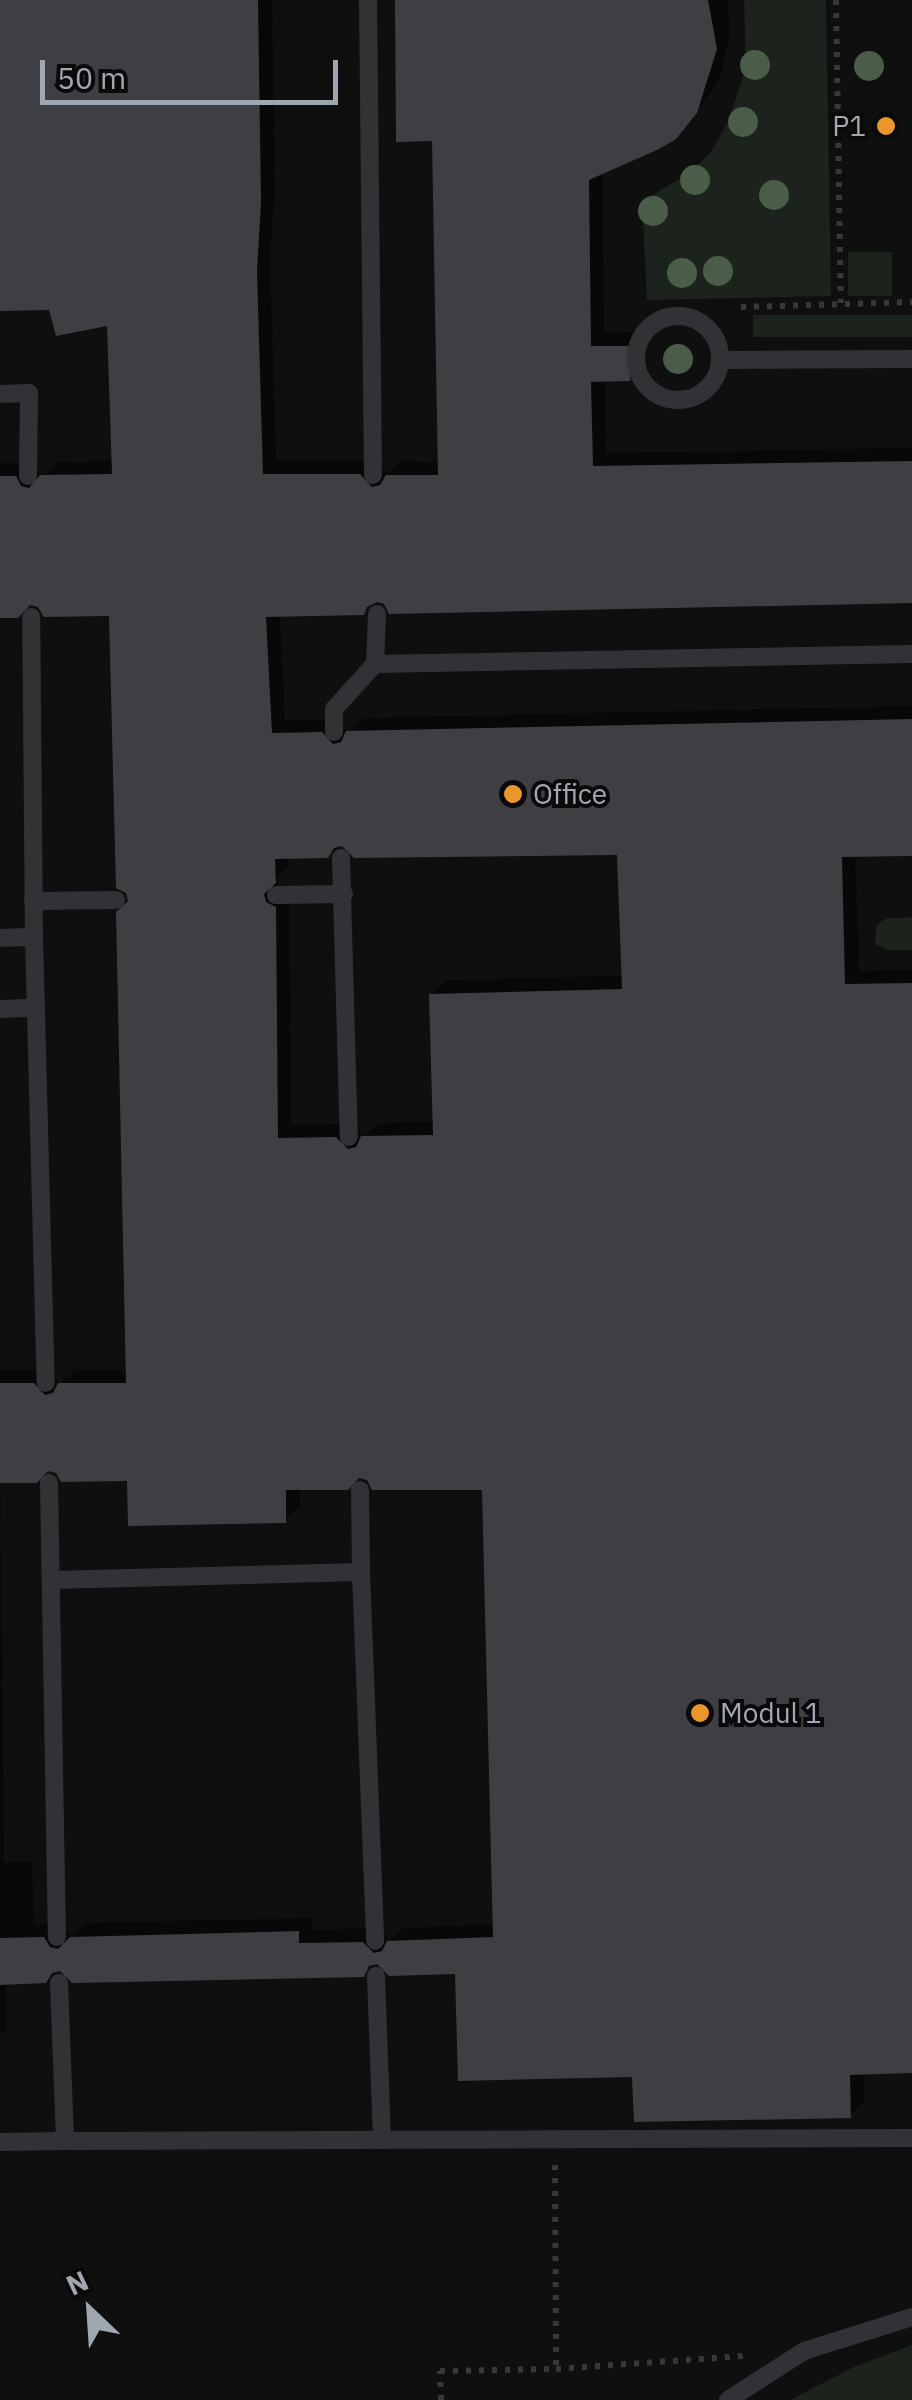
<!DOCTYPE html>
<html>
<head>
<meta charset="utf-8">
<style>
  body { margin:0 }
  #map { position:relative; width:912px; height:2400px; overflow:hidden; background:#0f0f10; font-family:"IBM Plex Sans",sans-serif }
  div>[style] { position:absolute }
  .green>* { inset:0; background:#1c231c; transform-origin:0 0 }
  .shadow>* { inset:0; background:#0007 }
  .building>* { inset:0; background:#3e3f43 }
  .path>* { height:6px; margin-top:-3px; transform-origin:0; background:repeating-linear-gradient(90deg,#36393c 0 5px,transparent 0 13px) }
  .service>* { height:18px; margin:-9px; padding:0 9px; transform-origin:9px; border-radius:9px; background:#303235 }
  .service>.ring { margin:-9px; padding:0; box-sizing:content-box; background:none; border:18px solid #303235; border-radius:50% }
  .trees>* { width:30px; height:30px; margin:-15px; border-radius:50%; background:#4a5d49 }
  .dots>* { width:28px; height:28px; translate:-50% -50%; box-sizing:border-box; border:5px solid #0a0a0b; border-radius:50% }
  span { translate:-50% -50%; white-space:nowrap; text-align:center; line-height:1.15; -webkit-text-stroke:8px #0a0a0b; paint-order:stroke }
  .poi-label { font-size:28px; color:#a1a7b1 }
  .right { translate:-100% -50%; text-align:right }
  .left { translate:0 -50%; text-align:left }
  .north { position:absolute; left:40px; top:2260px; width:100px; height:100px; -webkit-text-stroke:8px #0a0a0b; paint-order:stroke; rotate:335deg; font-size:28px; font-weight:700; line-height:40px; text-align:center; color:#a1a7b1 }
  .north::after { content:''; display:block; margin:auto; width:35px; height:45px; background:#a1a7b1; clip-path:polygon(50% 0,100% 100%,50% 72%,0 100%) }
  .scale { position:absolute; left:40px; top:60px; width:298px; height:45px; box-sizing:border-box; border:5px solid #a1a7b1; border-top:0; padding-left:12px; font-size:30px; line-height:35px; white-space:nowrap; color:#a1a7b1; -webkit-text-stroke:8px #0a0a0b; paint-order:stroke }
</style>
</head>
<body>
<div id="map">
  <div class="green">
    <div style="clip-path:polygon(744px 0,826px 0,831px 296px,647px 300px,642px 201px,688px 174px,711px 152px,728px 122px,746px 68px)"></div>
    <div style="left:848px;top:252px;width:44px;height:44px"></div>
    <div style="left:912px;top:315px;width:22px;height:159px;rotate:90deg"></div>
    <div style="clip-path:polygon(912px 917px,912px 950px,887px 950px,875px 944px,877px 925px,885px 919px)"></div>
    <div style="clip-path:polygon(912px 2345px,912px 2400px,790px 2400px,854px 2367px)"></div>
  </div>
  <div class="shadow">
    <div style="clip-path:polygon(evenodd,0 0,272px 0,275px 186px,270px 256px,276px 461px,375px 461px,387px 474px,402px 461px,440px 462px,435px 138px,397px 0,727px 0,730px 33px,719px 81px,689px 121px,674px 137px,637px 159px,602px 173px,604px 333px,643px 332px,643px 365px,629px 379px,605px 379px,606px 453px,912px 448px,912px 600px,377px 599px,363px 612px,280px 614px,285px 720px,336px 719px,341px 729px,350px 731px,363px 718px,912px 706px,912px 853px,855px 854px,859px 971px,912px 970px,912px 2070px,864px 2072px,864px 2101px,850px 2115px,634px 2074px,457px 1972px,377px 1960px,362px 1974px,58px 1968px,45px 1981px,6px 1982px,7px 2028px,0 2035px,0 1370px,48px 1370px,60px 1383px,75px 1370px,128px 1370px,131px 898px,118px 886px,112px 613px,30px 602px,0 616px,0 463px,30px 463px,35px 473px,44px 475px,57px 462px,114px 461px,109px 323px,51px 307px,0 308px,0 0,340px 844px,619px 852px,624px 976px,446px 980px,432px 995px,435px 1122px,378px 1123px,365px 1136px,351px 1124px,291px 1125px,289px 893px,279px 888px,277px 878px,289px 866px,289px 856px,327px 856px,340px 844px,0 0,48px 1468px,129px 1479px,285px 1520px,300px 1506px,300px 1487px,359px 1475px,485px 1487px,495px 1924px,404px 1928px,390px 1940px,377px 1928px,313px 1930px,312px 1918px,86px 1923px,71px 1936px,59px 1924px,34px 1924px,32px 1862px,4px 1862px,0 1481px,48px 1468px)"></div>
  </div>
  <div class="building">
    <div style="clip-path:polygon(evenodd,0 0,258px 0,261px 202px,257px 271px,263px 474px,360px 474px,372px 487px,380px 485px,386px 475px,438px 475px,432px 141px,396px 142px,395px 0,708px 0,717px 49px,697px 113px,676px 139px,659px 149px,589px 180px,591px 346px,630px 346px,630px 381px,591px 382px,593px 466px,912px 461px,912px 603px,389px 614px,384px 604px,377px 602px,367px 607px,364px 615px,266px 617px,272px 733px,322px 732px,333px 744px,341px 742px,346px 731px,912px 719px,912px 856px,842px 857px,845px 984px,912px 983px,912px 2073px,850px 2075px,851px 2118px,634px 2122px,632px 2077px,458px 2081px,455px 1974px,389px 1976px,377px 1964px,369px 1966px,364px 1977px,72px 1983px,60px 1971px,52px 1973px,46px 1983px,0 1985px,0 1938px,44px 1937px,50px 1947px,58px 1949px,70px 1937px,299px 1931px,299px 1943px,363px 1942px,374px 1953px,382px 1951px,387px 1941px,493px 1937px,482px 1490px,372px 1490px,367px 1480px,359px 1478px,348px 1490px,286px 1490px,286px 1523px,128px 1526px,127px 1481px,61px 1482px,56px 1473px,48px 1471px,37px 1483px,0 1483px,0 1383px,34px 1383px,45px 1395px,53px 1393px,58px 1383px,126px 1383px,116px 912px,128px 901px,126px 893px,116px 888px,109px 616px,44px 617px,38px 607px,30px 605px,18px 618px,0 618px,0 476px,16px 476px,21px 486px,29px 488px,40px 475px,112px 474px,107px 326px,56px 336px,49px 310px,0 311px,0 0,342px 846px,354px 858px,617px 855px,622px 989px,429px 994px,433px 1135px,361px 1136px,356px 1147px,348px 1149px,336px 1137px,278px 1138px,276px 907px,266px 902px,264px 894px,276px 883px,275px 859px,328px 858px,334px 848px,342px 846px)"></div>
  </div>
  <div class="path">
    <div style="left:836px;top:0;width:303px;rotate:89.1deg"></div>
    <div style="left:741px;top:307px;width:171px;rotate:-1.7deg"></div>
    <div style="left:555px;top:2165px;width:204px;rotate:89.7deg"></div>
    <div style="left:441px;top:2400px;width:29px;rotate:-92deg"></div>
    <div style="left:440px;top:2371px;width:116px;rotate:-1deg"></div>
    <div style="left:556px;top:2369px;width:188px;rotate:-4deg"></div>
  </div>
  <div class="service">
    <div style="left:368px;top:0;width:475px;rotate:89.4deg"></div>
    <div class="ring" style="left:636px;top:316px;width:66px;height:66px"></div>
    <div style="left:720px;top:360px;width:192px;rotate:-0.3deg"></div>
    <div style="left:0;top:394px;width:29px;rotate:-2deg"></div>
    <div style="left:29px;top:393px;width:83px;rotate:90.7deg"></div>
    <div style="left:375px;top:664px;width:537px;rotate:-1.07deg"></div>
    <div style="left:334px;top:732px;width:23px;rotate:-90deg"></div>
    <div style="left:334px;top:709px;width:61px;rotate:-47.7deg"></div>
    <div style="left:375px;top:664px;width:50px;rotate:-87.7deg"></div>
    <div style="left:341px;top:858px;width:279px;rotate:88.4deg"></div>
    <div style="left:276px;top:895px;width:68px;rotate:-0.8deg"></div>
    <div style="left:33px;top:901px;width:83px;rotate:-0.7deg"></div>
    <div style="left:34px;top:937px;width:446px;rotate:88.5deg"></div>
    <div style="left:0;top:938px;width:34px;rotate:-2deg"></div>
    <div style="left:34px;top:937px;width:320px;rotate:-90.5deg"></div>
    <div style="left:0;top:1009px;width:34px;rotate:-2deg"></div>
    <div style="left:49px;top:1483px;width:454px;rotate:89deg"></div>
    <div style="left:361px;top:1572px;width:369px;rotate:87.8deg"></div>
    <div style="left:52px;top:1580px;width:309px;rotate:-1.5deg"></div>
    <div style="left:361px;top:1572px;width:82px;rotate:-90.7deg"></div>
    <div style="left:376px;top:1976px;width:164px;rotate:87.9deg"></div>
    <div style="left:59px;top:1983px;width:158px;rotate:87.8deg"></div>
    <div style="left:65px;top:2141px;width:847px;rotate:-0.2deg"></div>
    <div style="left:0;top:2142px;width:65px;rotate:-0.9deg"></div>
    <div style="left:728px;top:2400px;width:90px;rotate:-32.8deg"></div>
    <div style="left:804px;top:2351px;width:113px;rotate:-17.5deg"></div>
  </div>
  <div class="trees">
    <div style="left:755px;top:65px"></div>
    <div style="left:869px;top:66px"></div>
    <div style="left:743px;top:122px"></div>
    <div style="left:695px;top:180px"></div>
    <div style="left:774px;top:195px"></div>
    <div style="left:653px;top:211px"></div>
    <div style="left:718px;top:271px"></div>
    <div style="left:682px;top:273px"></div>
    <div style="left:678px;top:359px"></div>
  </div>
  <div class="dots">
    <div style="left:886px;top:126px;background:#ea962d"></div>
    <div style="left:513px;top:794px;background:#ea962d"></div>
    <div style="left:700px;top:1713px;background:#ea962d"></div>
  </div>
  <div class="poi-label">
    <span class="right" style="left:866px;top:126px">P1</span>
    <span class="left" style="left:533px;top:794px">Office</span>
    <span class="left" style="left:720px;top:1713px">Modul 1</span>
  </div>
  <div class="north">N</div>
  <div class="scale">50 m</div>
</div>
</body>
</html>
